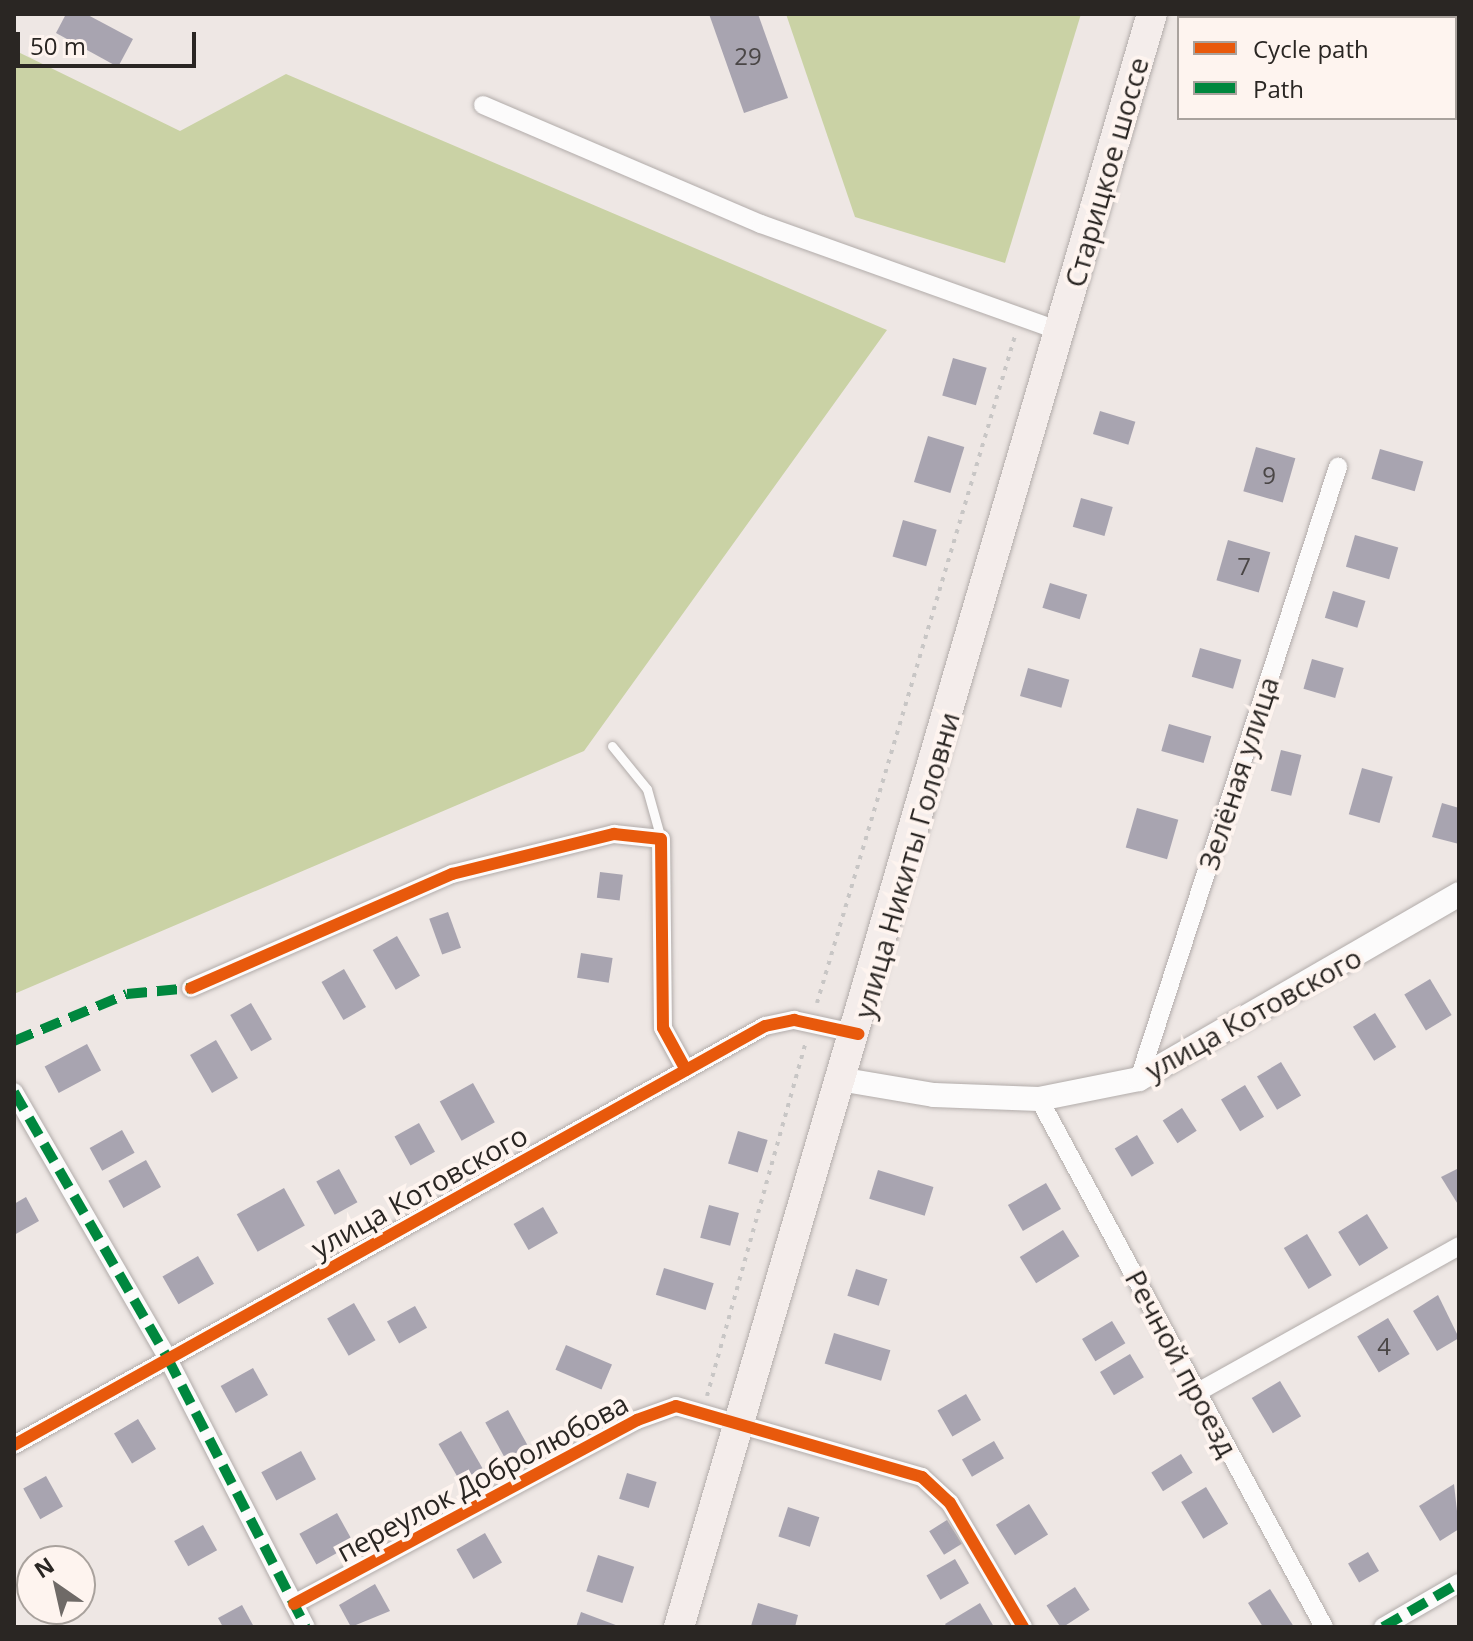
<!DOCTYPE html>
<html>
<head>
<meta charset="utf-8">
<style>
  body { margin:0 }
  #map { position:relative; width:1473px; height:1641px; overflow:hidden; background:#eee7e4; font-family:"Open Sans",sans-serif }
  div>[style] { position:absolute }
  .green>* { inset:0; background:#cad2a5 }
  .building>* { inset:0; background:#a8a4b0; transform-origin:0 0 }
  .path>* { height:4px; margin-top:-2px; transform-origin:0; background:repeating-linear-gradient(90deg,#c8c6c5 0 4px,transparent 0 10px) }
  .roads { filter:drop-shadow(0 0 2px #b2acaa) drop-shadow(0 0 2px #b2acaa) }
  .service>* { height:9px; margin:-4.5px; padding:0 4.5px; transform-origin:4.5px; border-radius:4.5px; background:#fcfbfb }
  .minor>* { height:18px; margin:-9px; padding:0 9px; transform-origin:9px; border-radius:9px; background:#fcfbfb }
  .tertiary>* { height:24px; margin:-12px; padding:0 12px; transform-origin:12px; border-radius:12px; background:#fcfbfb }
  .primary>* { height:30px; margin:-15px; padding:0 15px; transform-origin:15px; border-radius:15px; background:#f4edeb }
  .quiet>* { height:10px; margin-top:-5px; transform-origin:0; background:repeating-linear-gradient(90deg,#00873e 0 20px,transparent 0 30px) }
  .cycleway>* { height:12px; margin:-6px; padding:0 6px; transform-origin:6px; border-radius:6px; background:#e8590c }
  span { translate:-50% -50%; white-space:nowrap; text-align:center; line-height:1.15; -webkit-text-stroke:8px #fef4ef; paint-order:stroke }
  .number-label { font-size:24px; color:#4a4646 }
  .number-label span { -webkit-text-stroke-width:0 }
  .street-label { font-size:28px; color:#2a2623 }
  .frame { position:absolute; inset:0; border:16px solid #2a2623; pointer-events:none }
  .legend { position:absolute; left:1177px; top:16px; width:280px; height:104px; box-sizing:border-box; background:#fef4ef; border:2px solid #a9a29d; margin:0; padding:10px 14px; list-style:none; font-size:24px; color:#2a2623 }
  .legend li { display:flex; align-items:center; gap:16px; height:40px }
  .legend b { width:40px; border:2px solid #a9a29d }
  .north { position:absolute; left:16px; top:1545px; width:80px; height:80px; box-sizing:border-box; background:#fef4ef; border:2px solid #a9a29d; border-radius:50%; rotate:326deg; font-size:22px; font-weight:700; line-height:32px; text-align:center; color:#2a2623 }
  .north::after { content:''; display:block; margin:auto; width:28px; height:36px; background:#6f6a67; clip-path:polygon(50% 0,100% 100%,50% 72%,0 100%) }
  .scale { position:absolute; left:16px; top:32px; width:180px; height:36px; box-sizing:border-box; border:4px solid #2a2623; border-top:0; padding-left:10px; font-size:24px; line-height:28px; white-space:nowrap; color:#2a2623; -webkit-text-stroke:6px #fef4ef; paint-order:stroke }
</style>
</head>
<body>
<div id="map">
  <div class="green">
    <div style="clip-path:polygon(786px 14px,1081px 14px,1005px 263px,855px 217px)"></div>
    <div style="clip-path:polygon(14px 50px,180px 131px,286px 74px,887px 330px,584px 751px,14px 994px)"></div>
  </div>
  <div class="building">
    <div style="clip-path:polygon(66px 14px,86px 14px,133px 39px,118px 67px,56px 33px)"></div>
    <div style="clip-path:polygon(709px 14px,758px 14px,788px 98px,744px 113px)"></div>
    <div style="left:953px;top:358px;width:35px;height:39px;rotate:16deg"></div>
    <div style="left:1100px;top:411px;width:37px;height:24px;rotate:17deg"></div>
    <div style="left:928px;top:436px;width:38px;height:48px;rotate:17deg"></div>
    <div style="left:1256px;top:447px;width:41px;height:46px;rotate:16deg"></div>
    <div style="left:1380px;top:449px;width:45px;height:31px;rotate:16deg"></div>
    <div style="left:1081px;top:498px;width:33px;height:30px;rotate:16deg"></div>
    <div style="left:903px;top:520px;width:35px;height:38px;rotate:16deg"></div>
    <div style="left:1355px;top:535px;width:45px;height:33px;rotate:16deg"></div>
    <div style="left:1228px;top:540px;width:44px;height:42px;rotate:16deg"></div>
    <div style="left:1050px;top:583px;width:39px;height:26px;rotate:17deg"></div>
    <div style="left:1333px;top:591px;width:34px;height:28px;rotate:17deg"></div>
    <div style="left:1200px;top:648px;width:43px;height:30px;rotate:16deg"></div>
    <div style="left:1312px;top:659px;width:33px;height:31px;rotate:16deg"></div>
    <div style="left:1028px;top:668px;width:43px;height:29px;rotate:16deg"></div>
    <div style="left:1169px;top:724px;width:44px;height:28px;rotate:16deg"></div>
    <div style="left:1281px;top:750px;width:21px;height:42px;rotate:14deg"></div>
    <div style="left:1362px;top:768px;width:32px;height:48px;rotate:16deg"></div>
    <div style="clip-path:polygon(1442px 803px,1459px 808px,1459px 844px,1432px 837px)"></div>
    <div style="left:1137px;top:808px;width:43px;height:41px;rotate:16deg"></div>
    <div style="left:600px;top:872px;width:23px;height:26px;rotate:7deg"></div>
    <div style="left:448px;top:912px;width:38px;height:20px;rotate:70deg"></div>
    <div style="left:397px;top:936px;width:46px;height:28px;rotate:60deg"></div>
    <div style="left:581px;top:953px;width:32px;height:25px;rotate:9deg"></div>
    <div style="left:344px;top:969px;width:44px;height:26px;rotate:60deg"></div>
    <div style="left:1430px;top:979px;width:42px;height:30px;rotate:59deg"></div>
    <div style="left:251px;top:1003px;width:42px;height:24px;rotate:60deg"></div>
    <div style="left:1375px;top:1013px;width:40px;height:26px;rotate:58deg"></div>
    <div style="left:216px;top:1040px;width:44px;height:30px;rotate:60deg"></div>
    <div style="left:87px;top:1044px;width:30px;height:48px;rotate:62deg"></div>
    <div style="left:1281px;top:1062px;width:39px;height:28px;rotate:59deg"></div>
    <div style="left:473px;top:1083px;width:45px;height:38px;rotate:61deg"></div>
    <div style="left:1245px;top:1085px;width:37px;height:28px;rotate:59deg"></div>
    <div style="left:1182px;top:1108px;width:27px;height:23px;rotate:57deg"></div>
    <div style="left:419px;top:1123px;width:33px;height:28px;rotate:61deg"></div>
    <div style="left:122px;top:1130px;width:26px;height:37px;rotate:61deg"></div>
    <div style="left:738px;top:1131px;width:31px;height:34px;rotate:17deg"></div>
    <div style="left:1137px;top:1135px;width:33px;height:26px;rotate:59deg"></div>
    <div style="left:146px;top:1160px;width:31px;height:43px;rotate:61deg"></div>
    <div style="clip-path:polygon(1459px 1168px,1459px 1206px,1441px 1177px)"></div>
    <div style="left:339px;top:1169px;width:38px;height:26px;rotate:61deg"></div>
    <div style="left:878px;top:1170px;width:58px;height:30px;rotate:17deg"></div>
    <div style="left:1046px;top:1183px;width:30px;height:44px;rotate:60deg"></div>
    <div style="left:284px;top:1188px;width:43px;height:54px;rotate:61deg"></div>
    <div style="clip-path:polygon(26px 1197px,39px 1221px,14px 1235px,14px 1204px)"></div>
    <div style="left:709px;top:1205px;width:31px;height:34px;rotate:15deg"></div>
    <div style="left:543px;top:1207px;width:30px;height:34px;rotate:60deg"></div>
    <div style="left:1367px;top:1214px;width:40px;height:34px;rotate:58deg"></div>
    <div style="left:1063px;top:1230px;width:31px;height:51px;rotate:58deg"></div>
    <div style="left:1307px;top:1234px;width:48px;height:27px;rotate:59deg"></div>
    <div style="left:198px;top:1256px;width:32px;height:41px;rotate:60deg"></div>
    <div style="left:664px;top:1268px;width:52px;height:28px;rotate:17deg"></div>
    <div style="left:856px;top:1269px;width:33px;height:28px;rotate:18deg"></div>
    <div style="clip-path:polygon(1438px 1295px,1459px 1338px,1437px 1351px,1413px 1311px)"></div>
    <div style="left:354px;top:1303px;width:43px;height:31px;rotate:60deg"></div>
    <div style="left:415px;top:1306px;width:25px;height:32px;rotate:61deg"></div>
    <div style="left:1388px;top:1318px;width:42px;height:36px;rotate:59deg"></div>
    <div style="left:1112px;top:1321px;width:26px;height:35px;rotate:59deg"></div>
    <div style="left:834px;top:1333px;width:59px;height:32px;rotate:17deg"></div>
    <div style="left:566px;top:1345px;width:50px;height:27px;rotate:23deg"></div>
    <div style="left:1130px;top:1354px;width:27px;height:35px;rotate:59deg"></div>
    <div style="left:253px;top:1368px;width:31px;height:37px;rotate:61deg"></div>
    <div style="left:1280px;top:1381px;width:41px;height:33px;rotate:59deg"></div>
    <div style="left:966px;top:1394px;width:30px;height:33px;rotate:60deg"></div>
    <div style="left:508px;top:1410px;width:45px;height:26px;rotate:61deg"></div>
    <div style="left:138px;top:1419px;width:35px;height:28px;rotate:59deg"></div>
    <div style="left:461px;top:1431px;width:43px;height:26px;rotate:60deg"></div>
    <div style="left:994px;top:1441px;width:20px;height:37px;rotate:60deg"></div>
    <div style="left:301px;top:1451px;width:32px;height:45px;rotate:62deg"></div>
    <div style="left:1181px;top:1454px;width:22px;height:35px;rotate:58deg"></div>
    <div style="left:627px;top:1473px;width:31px;height:27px;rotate:17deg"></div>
    <div style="left:46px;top:1476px;width:35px;height:26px;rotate:61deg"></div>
    <div style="clip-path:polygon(1454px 1484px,1459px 1529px,1440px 1541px,1419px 1506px)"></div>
    <div style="left:1206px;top:1487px;width:43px;height:29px;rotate:59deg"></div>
    <div style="left:1029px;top:1504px;width:36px;height:39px;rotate:58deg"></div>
    <div style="left:788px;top:1507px;width:33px;height:31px;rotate:18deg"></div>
    <div style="left:337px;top:1513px;width:35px;height:43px;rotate:61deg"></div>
    <div style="left:947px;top:1520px;width:28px;height:21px;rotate:58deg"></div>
    <div style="left:203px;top:1525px;width:29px;height:33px;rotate:61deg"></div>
    <div style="left:485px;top:1533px;width:34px;height:33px;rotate:60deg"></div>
    <div style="left:1368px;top:1552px;width:22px;height:23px;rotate:60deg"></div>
    <div style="left:598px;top:1555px;width:38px;height:38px;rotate:18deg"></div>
    <div style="left:955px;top:1559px;width:28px;height:33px;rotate:60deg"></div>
    <div style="clip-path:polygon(375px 1584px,390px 1611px,351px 1627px,339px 1605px)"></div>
    <div style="left:1075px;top:1587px;width:27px;height:34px;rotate:57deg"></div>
    <div style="clip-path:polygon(1270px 1589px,1294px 1627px,1263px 1627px,1248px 1603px)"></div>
    <div style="clip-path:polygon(758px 1603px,798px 1615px,795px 1627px,751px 1626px)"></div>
    <div style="clip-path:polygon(980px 1603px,994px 1627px,947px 1627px,945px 1624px)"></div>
    <div style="clip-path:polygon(242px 1605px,254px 1627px,223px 1627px,218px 1618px)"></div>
    <div style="clip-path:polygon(581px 1612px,621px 1627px,576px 1627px)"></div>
  </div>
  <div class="path">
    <div style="left:817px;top:1003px;width:696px;rotate:-73.47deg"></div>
    <div style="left:707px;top:1396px;width:368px;rotate:-74.4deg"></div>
  </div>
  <div class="roads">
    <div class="service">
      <div style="left:612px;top:746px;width:55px;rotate:50.9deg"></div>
      <div style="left:647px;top:789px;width:52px;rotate:74.4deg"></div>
    </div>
    <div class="minor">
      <div style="left:483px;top:105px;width:302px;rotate:23.2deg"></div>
      <div style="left:761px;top:224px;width:318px;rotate:19.7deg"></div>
      <div style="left:191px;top:988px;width:285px;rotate:-23.6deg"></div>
      <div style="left:452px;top:874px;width:167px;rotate:-13.9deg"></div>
      <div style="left:614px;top:834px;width:47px;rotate:6.1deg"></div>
      <div style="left:661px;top:839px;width:189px;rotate:89.4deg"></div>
      <div style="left:663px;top:1028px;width:48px;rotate:61.3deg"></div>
      <div style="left:1139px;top:1079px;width:644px;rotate:-71.99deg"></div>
      <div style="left:14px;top:1092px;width:308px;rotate:60deg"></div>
      <div style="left:168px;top:1359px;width:301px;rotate:62.8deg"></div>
      <div style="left:1039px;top:1099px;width:600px;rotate:61.64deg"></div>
      <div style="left:1198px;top:1392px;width:299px;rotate:-29.2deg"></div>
      <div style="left:14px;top:1445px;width:860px;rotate:-29.16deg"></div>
      <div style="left:765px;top:1026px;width:30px;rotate:-12deg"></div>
      <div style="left:794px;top:1020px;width:66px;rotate:12.3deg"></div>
      <div style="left:294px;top:1604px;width:389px;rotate:-28.2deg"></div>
      <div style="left:637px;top:1420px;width:41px;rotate:-19.7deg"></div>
      <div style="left:676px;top:1406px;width:256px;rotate:16.1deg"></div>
      <div style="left:922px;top:1477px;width:38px;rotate:43deg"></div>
      <div style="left:950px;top:1503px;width:144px;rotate:59.5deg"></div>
      <div style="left:1383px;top:1627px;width:88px;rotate:-30.1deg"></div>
    </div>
    <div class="tertiary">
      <div style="left:845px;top:1080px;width:90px;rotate:9.6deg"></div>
      <div style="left:934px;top:1095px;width:105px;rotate:2.2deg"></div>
      <div style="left:1039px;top:1099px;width:102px;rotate:-11.3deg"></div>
      <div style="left:1139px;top:1079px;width:370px;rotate:-30deg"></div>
    </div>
    <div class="primary">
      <div style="left:679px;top:1627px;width:1681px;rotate:-73.66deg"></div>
    </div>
  </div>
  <div class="quiet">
    <div style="left:14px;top:1041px;width:122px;rotate:-22.6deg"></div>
    <div style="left:127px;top:994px;width:64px;rotate:-5.4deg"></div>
    <div style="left:14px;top:1092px;width:308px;rotate:60deg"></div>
    <div style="left:168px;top:1359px;width:301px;rotate:62.8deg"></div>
    <div style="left:1383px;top:1627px;width:88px;rotate:-30.1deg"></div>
  </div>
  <div class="cycleway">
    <div style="left:191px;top:988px;width:285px;rotate:-23.6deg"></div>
    <div style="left:452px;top:874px;width:167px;rotate:-13.9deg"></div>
    <div style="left:614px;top:834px;width:47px;rotate:6.1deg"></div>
    <div style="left:661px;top:839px;width:189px;rotate:89.4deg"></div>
    <div style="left:663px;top:1028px;width:48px;rotate:61.3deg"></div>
    <div style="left:14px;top:1445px;width:860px;rotate:-29.16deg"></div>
    <div style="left:765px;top:1026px;width:30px;rotate:-12deg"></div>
    <div style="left:794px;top:1020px;width:66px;rotate:12.3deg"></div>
    <div style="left:294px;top:1604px;width:389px;rotate:-28.2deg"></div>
    <div style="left:637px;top:1420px;width:41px;rotate:-19.7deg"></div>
    <div style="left:676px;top:1406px;width:256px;rotate:16.1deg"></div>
    <div style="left:922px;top:1477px;width:38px;rotate:43deg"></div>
    <div style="left:950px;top:1503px;width:144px;rotate:59.5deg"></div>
  </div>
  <div class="number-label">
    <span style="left:748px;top:56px">29</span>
    <span style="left:1269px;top:475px">9</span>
    <span style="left:1244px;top:566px">7</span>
    <span style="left:1384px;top:1346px">4</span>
  </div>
  <div class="street-label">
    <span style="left:1106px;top:172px;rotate:-74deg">Старицкое шоссе</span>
    <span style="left:1238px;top:773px;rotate:-72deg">Зелёная улица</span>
    <span style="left:906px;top:865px;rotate:-74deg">улица Никиты Головни</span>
    <span style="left:1253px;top:1013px;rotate:-29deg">улица Котовского</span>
    <span style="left:419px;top:1191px;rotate:-29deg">улица Котовского</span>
    <span style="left:1182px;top:1363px;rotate:62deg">Речной проезд</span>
    <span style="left:482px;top:1477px;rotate:-28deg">переулок Добролюбова</span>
  </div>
  <div class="frame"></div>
  <ul class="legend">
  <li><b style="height:10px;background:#e8590c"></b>Cycle path</li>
  <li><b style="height:10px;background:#00873e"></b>Path</li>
  </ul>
  <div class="north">N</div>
  <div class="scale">50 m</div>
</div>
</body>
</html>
